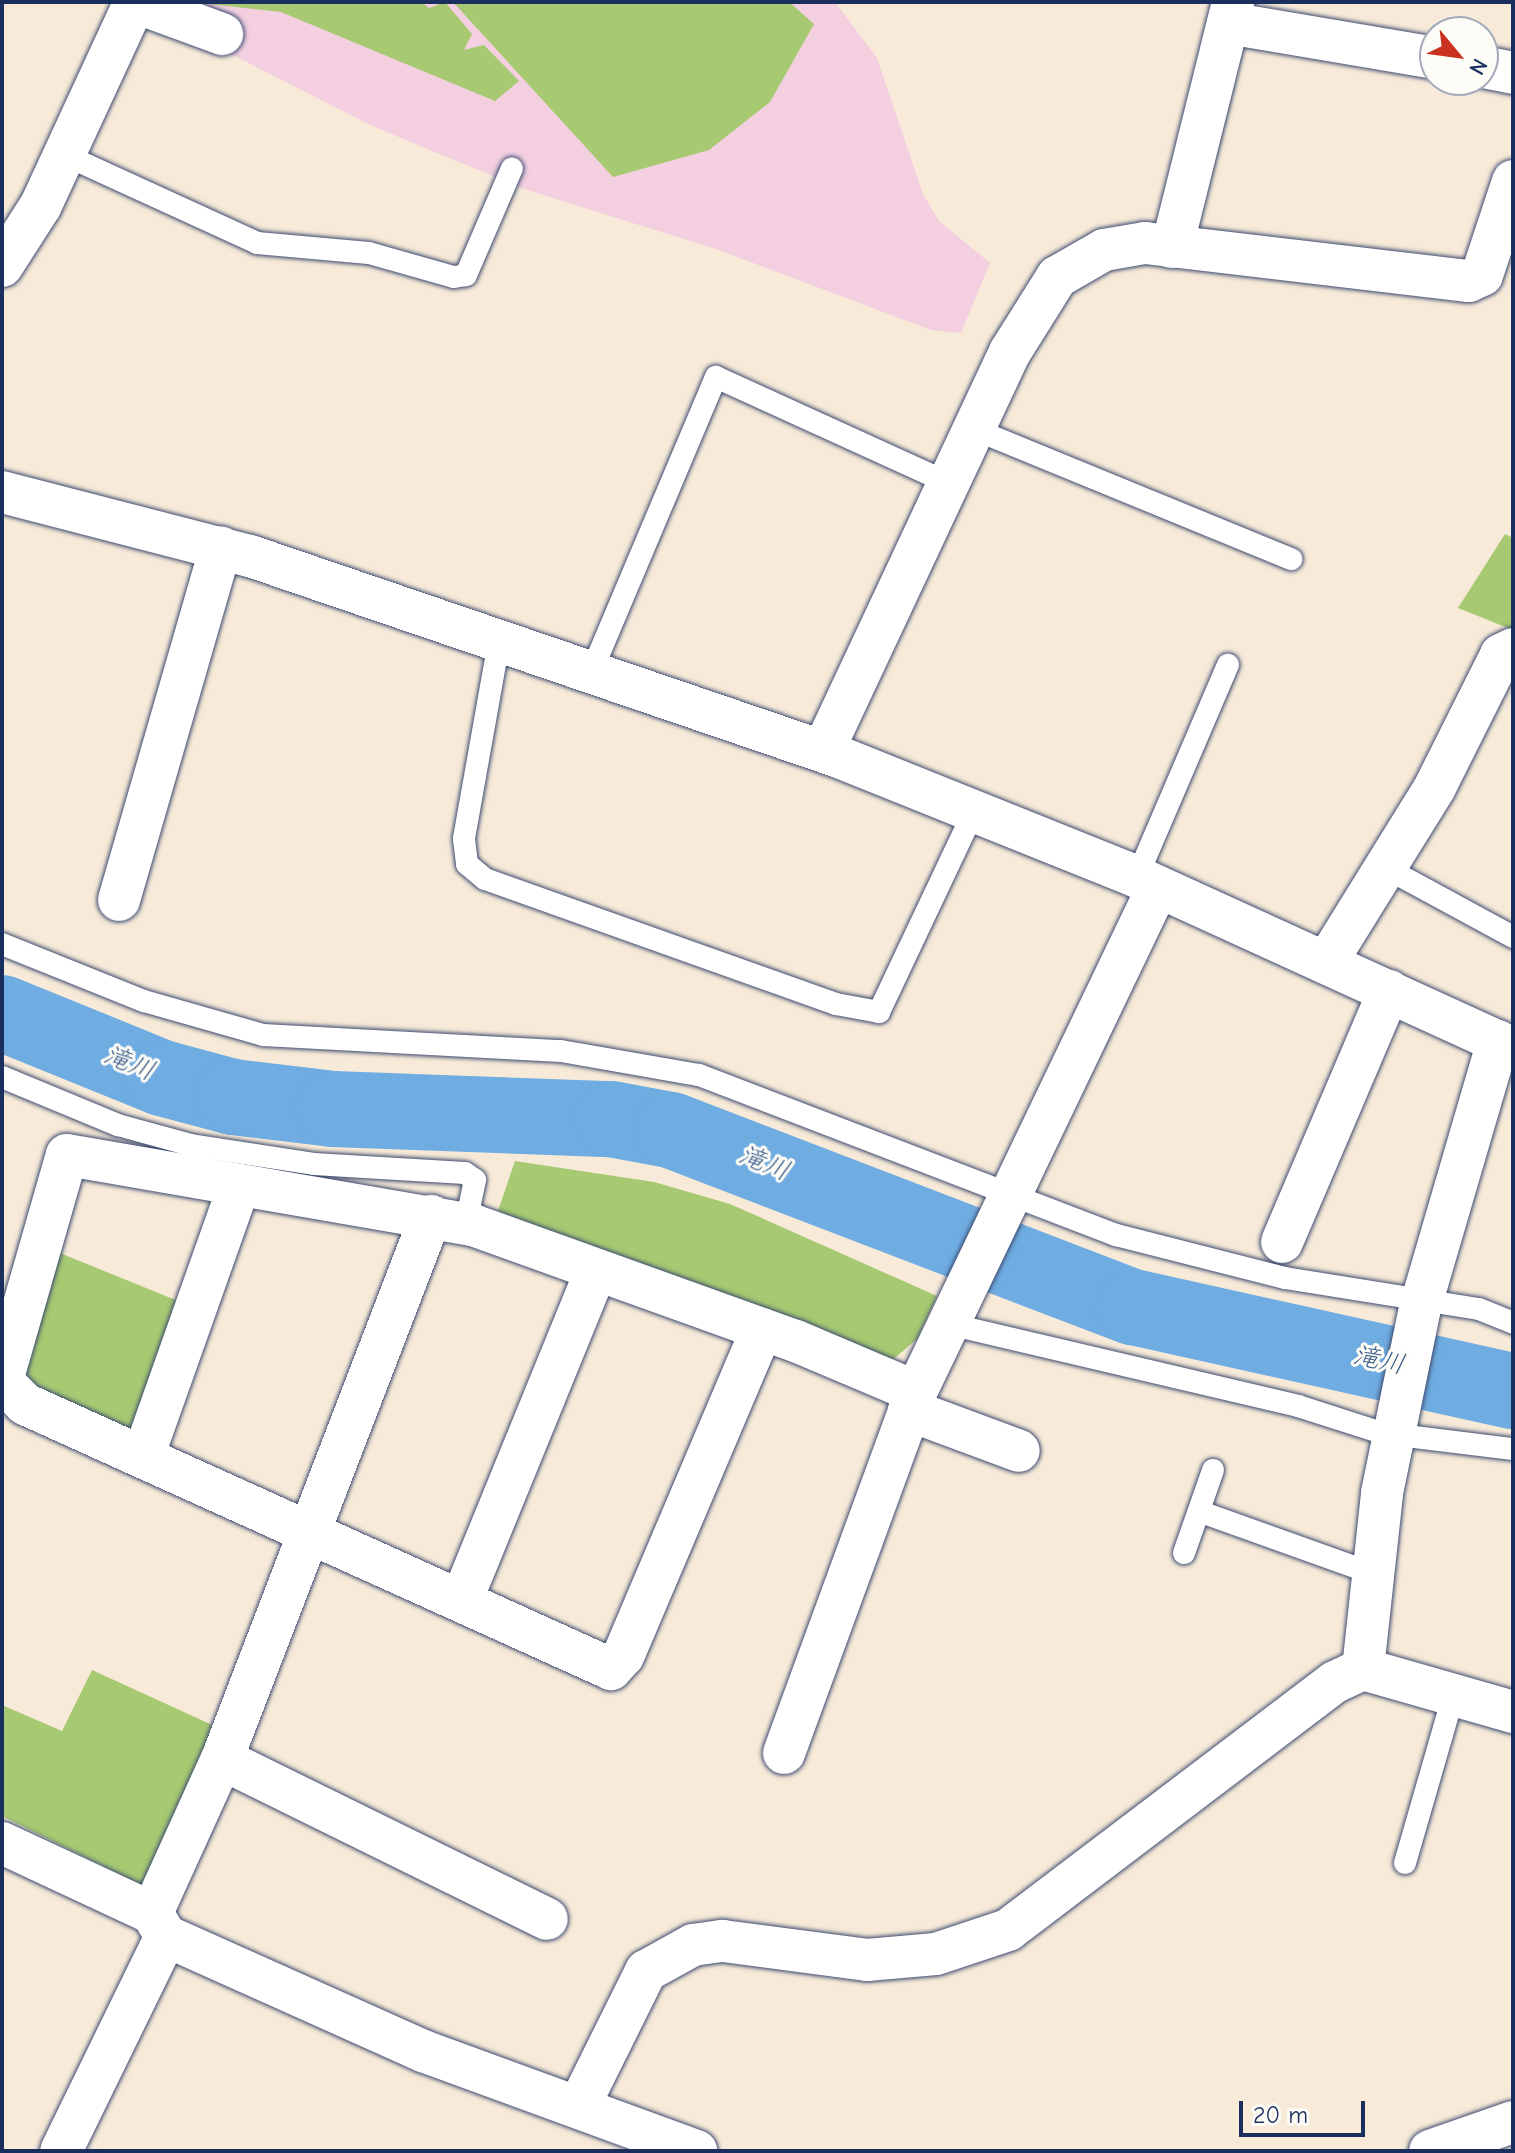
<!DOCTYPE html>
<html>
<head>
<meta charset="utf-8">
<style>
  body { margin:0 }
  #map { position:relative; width:1515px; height:2153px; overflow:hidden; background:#f7ead8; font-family:"Comic Neue","Klee One",sans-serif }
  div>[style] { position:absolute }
  .built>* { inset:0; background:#f3cfe0 }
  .green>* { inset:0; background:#a6c972 }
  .river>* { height:76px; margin:-38px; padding:0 38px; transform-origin:38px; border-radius:38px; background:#6face1 }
  .roads { filter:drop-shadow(0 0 2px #3c4b70) drop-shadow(0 0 2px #3c4b70) }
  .service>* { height:22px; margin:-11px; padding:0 11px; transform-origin:11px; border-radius:11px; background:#fff }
  .minor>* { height:42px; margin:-21px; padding:0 21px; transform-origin:21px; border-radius:21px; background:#fff }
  span { translate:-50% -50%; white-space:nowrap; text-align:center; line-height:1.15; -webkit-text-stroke:6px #fdfcf7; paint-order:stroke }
  .water-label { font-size:26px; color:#385b8c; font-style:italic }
  .frame { position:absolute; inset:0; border:4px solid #1b2f5e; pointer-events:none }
  .north { position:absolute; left:1419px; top:16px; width:80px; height:80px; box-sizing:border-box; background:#fdfcf7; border:2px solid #a3aaba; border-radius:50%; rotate:119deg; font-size:22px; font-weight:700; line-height:32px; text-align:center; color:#1b2f5e }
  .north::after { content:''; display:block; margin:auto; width:28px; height:36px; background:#c8321e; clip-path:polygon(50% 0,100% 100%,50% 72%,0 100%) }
  .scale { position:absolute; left:1239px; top:2101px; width:126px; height:36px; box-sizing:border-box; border:4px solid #1b2f5e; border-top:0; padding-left:10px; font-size:24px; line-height:28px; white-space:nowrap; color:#1b2f5e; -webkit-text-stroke:6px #fdfcf7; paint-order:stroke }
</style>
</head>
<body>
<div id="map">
  <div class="built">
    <div style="clip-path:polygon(209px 2px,835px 2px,877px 58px,923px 194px,939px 221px,990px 263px,961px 333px,931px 330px,716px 249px,524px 189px,370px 125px,192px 34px)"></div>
  </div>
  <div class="green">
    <div style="clip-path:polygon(421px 2px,429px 8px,445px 2px,472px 34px,464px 50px,484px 45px,519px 81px,495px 101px,281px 12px,208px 4px)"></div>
    <div style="clip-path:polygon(453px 2px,789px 2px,814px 24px,770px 102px,709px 150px,613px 177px)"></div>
    <div style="clip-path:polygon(1505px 534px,1513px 538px,1513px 630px,1458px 608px)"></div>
    <div style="clip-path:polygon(515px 1161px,654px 1182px,730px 1204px,937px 1296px,917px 1339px,890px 1362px,498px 1211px)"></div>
    <div style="clip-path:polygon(55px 1251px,183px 1303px,133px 1432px,27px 1391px,19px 1365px)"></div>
    <div style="clip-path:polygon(92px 1670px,221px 1729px,150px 1889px,2px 1816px,2px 1705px,62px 1731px)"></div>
  </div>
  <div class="river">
    <div style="left:2px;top:1013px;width:173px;rotate:22.1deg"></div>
    <div style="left:162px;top:1078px;width:73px;rotate:15deg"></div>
    <div style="left:233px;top:1097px;width:101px;rotate:6.8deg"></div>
    <div style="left:333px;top:1109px;width:278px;rotate:2.1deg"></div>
    <div style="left:611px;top:1119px;width:61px;rotate:10.4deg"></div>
    <div style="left:671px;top:1130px;width:495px;rotate:21deg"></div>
    <div style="left:1133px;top:1307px;width:389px;rotate:12.5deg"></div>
  </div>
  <div class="roads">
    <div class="service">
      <div style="left:65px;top:155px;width:211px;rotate:24.6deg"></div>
      <div style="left:257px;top:243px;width:112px;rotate:5.1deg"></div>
      <div style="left:369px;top:253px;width:88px;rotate:15.8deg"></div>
      <div style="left:454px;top:277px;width:12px;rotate:-9deg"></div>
      <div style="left:466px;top:275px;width:116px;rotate:-66.7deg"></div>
      <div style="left:974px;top:429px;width:343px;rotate:22.3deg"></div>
      <div style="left:500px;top:636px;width:206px;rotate:100.1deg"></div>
      <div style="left:464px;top:839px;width:25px;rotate:83deg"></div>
      <div style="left:467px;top:864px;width:23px;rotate:40deg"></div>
      <div style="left:485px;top:879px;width:373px;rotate:19.6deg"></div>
      <div style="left:836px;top:1004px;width:44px;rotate:10.5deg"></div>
      <div style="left:879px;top:1012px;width:222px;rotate:-64.7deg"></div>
      <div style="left:593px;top:668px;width:316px;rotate:-67.1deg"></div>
      <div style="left:716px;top:377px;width:256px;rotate:24.5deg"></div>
      <div style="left:1386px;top:868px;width:145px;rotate:28.5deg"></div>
      <div style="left:1137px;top:877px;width:231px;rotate:-66.8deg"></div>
      <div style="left:2px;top:944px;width:153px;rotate:21.9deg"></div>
      <div style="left:144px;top:1001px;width:124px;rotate:15.9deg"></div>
      <div style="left:263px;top:1035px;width:298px;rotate:3.1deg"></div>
      <div style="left:561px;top:1051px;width:140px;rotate:9.9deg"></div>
      <div style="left:699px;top:1075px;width:447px;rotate:21deg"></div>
      <div style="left:1116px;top:1235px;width:174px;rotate:14.3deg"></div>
      <div style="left:1285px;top:1278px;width:196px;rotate:9.1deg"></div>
      <div style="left:1479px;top:1309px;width:37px;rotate:22deg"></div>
      <div style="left:2px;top:1077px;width:126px;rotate:22.5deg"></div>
      <div style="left:118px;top:1125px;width:76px;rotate:15.3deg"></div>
      <div style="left:191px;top:1145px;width:124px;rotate:8.8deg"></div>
      <div style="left:314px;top:1164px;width:151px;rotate:3.4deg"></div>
      <div style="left:465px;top:1173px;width:12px;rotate:35deg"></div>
      <div style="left:475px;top:1180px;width:44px;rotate:101.8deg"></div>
      <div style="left:949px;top:1324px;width:359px;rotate:13.2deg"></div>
      <div style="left:1298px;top:1406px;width:88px;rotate:17.8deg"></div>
      <div style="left:1382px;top:1433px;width:132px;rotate:7deg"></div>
      <div style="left:1201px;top:1512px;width:181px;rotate:19.7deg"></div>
      <div style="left:1184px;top:1553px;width:88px;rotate:-70.7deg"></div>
      <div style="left:1405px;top:1863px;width:177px;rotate:-73.9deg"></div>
    </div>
    <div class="minor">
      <div style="left:1228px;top:23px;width:210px;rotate:9.6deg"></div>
      <div style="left:1483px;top:67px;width:31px;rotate:11deg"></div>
      <div style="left:1172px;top:247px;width:252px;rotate:-76deg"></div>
      <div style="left:2px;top:266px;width:72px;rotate:-57.4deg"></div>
      <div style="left:41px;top:205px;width:224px;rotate:-65.2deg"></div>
      <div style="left:135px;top:2px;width:93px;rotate:20.2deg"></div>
      <div style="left:2px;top:492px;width:256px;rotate:14.5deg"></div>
      <div style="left:250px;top:556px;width:622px;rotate:18.84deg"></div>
      <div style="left:839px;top:757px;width:321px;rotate:21.9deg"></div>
      <div style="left:1137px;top:877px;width:413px;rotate:24.5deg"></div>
      <div style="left:823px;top:751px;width:441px;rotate:-64.9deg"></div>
      <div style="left:1010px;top:352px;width:89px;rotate:-57.9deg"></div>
      <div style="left:1057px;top:277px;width:54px;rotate:-29.9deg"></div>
      <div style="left:1104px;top:250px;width:42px;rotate:-9.7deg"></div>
      <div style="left:1145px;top:243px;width:326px;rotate:6.7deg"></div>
      <div style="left:1469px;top:281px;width:14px;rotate:-25deg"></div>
      <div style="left:1482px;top:275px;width:99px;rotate:-71.7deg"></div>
      <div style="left:119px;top:900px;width:367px;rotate:-73.9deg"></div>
      <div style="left:1326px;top:963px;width:207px;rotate:-58.2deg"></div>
      <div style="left:1435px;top:787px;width:148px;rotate:-63.4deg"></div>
      <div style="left:1501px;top:655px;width:13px;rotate:-27deg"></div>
      <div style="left:1282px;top:1242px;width:273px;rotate:-66.9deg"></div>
      <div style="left:762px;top:1329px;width:355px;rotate:113deg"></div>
      <div style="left:623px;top:1656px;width:18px;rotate:133deg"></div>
      <div style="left:611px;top:1669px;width:643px;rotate:-155.67deg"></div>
      <div style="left:25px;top:1404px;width:33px;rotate:-135deg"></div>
      <div style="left:2px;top:1381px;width:235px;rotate:-74deg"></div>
      <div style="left:67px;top:1155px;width:412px;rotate:9.8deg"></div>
      <div style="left:473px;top:1225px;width:343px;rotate:19.8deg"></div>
      <div style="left:796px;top:1341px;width:130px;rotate:23deg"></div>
      <div style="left:916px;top:1392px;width:560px;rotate:-64.4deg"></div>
      <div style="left:909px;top:1410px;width:117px;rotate:20.4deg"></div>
      <div style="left:143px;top:1457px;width:288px;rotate:-70.5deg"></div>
      <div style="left:462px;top:1599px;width:355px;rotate:-67.8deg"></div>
      <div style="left:1363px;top:1669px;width:177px;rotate:-83.8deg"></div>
      <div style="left:1382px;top:1493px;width:189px;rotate:-78.4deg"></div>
      <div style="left:1420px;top:1308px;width:278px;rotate:-73.7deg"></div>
      <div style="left:784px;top:1753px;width:384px;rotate:-69.9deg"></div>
      <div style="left:222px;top:1759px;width:362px;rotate:26.2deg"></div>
      <div style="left:2px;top:1843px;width:166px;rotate:25deg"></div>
      <div style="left:152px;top:1913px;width:27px;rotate:59deg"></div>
      <div style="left:166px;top:1936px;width:239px;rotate:116deg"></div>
      <div style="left:152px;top:1913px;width:169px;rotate:-65.6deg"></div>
      <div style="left:222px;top:1759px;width:582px;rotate:-68.95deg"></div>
      <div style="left:166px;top:1936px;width:282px;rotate:24.1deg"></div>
      <div style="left:423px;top:2051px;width:291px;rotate:20.1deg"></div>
      <div style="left:579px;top:2106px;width:151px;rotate:-63.6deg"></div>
      <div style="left:646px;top:1971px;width:54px;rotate:-29deg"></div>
      <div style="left:693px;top:1945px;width:30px;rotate:-8deg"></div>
      <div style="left:723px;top:1941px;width:145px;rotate:7.5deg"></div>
      <div style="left:867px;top:1960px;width:69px;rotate:-5deg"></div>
      <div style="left:936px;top:1954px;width:76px;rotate:-18.4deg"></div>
      <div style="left:1008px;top:1930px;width:410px;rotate:-37.2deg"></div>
      <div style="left:1335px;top:1682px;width:31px;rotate:-25deg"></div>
      <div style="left:1363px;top:1669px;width:156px;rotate:16deg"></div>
      <div style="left:1430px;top:2151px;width:88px;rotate:-19.3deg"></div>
    </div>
  </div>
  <div class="water-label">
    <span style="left:129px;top:1064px;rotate:22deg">滝川</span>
    <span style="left:764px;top:1164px;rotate:22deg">滝川</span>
    <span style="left:1379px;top:1361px;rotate:12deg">滝川</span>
  </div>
  <div class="frame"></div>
  <div class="north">N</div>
  <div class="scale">20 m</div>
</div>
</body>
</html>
